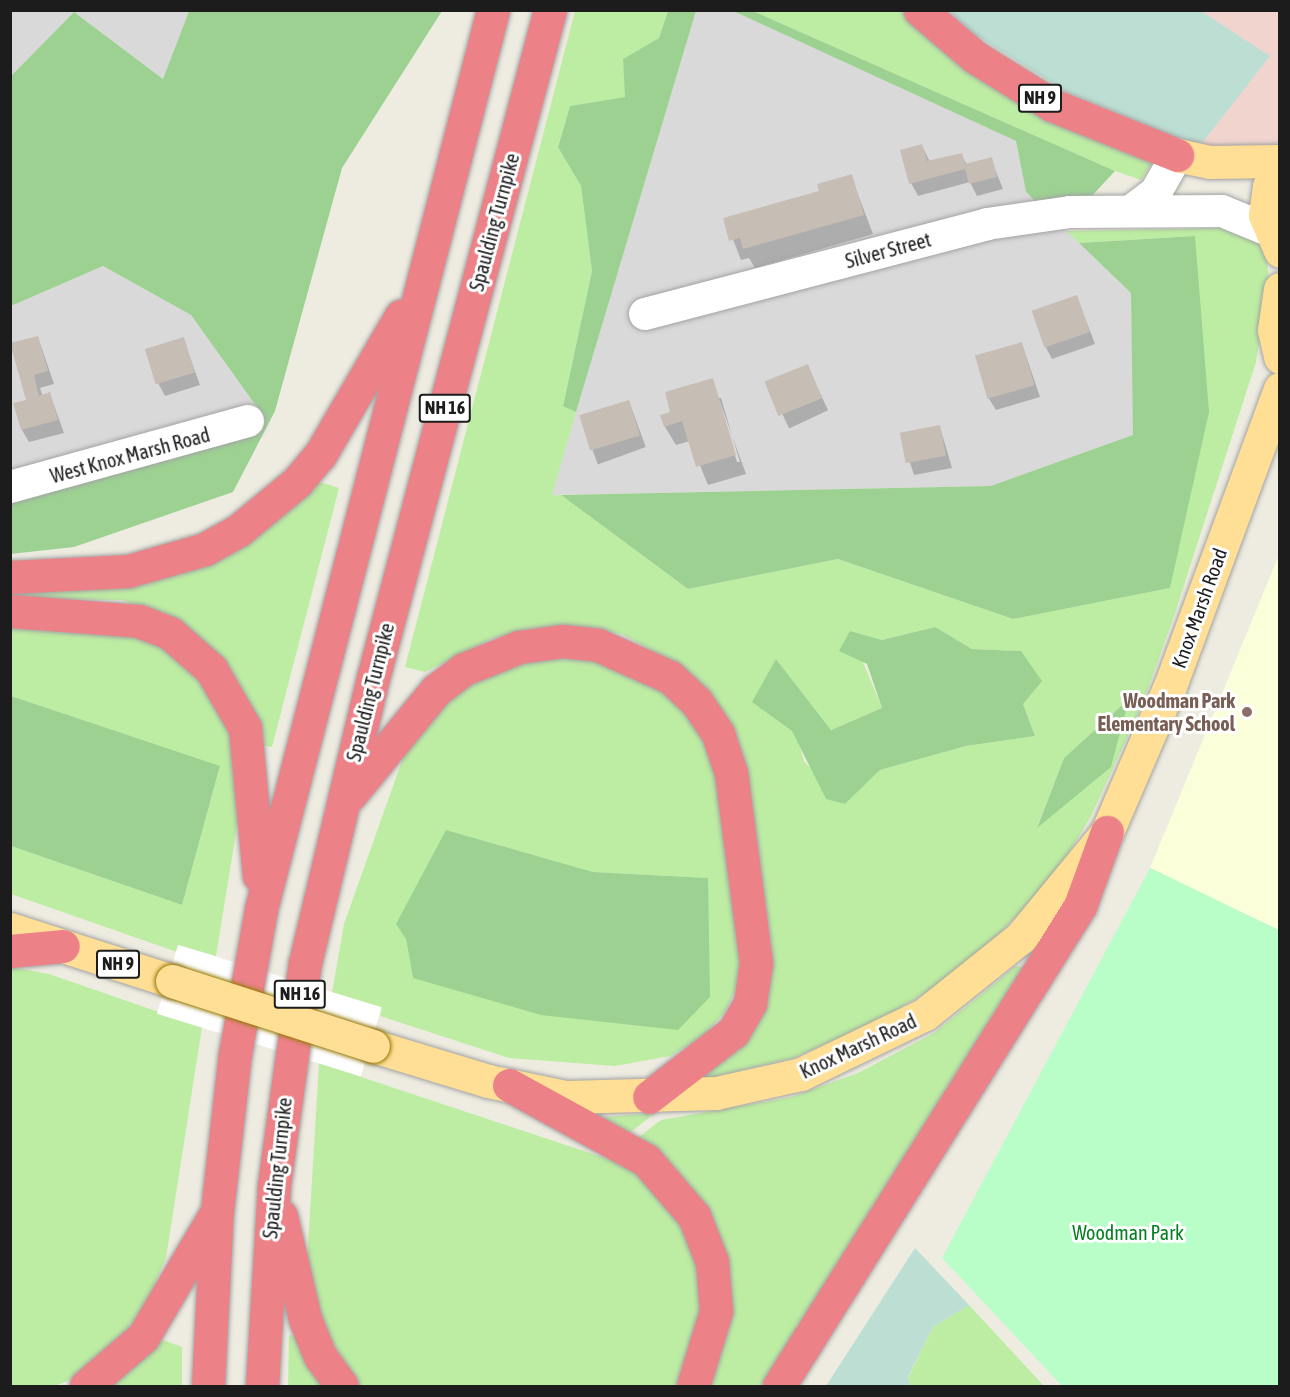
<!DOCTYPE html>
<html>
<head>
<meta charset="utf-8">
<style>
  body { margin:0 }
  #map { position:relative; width:1290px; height:1397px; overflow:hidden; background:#eeece1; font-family:"Asap Condensed",sans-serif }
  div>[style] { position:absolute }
  .residential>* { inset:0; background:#dad9d9 }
  .commercial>* { inset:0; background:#f1d4ce }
  .education>* { inset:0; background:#faffd9 }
  .grass>* { inset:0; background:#bdeda2 }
  .forest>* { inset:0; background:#9cd192 }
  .wetland>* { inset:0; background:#bcded3 }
  .park>* { inset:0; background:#b9fdc8 }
  .pier>* { inset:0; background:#fff; transform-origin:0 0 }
  .shadow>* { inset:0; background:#0003; transform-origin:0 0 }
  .building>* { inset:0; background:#c6beb4; transform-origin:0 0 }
  .roads { filter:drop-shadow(0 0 2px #a3a3a3) drop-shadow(0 0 2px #a3a3a3) }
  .minor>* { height:32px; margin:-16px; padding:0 16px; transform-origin:16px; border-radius:16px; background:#fff }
  .major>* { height:33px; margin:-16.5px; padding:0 16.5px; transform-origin:16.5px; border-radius:16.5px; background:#ffdf95 }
  .highway>* { height:33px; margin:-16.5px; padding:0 16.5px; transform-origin:16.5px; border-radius:16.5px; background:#ec8288 }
  .bridges { filter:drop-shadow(0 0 2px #947700) drop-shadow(0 0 2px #947700) }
  .major-bridge>* { height:33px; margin:-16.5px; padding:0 16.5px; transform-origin:16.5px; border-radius:16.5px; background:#ffdf95 }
  .dots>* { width:16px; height:16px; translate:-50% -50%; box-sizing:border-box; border:3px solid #fff; border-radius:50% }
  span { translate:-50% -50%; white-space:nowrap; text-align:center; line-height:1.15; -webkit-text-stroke:6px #fff; paint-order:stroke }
  .shield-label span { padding:2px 4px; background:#fff; border:2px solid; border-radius:4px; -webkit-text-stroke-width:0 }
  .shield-label { font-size:18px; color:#1c1c1c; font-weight:700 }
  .street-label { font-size:20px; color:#1c1c1c }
  .education-label { font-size:20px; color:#785e54; font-weight:700 }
  .right { translate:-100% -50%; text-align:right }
  .park-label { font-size:20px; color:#04801f }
  .frame { position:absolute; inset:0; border:12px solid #1c1c1c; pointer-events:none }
</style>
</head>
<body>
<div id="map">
  <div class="residential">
    <div style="clip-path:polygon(11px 11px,189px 11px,163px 79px,74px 12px,11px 76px)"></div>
    <div style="clip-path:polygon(696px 11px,733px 11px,1016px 141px,1026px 192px,1131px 293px,1134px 435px,992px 486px,551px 495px)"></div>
    <div style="clip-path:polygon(103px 266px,191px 315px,262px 414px,235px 440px,11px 500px,11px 306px)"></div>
  </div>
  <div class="commercial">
    <div style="clip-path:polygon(1201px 11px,1279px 11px,1279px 146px,1199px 147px,1269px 56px)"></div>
  </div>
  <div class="education">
    <div style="clip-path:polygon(1279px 555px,1279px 930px,1150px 868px)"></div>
  </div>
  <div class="grass">
    <div style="clip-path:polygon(evenodd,575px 11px,668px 11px,659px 38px,623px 59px,626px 97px,570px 106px,558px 146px,581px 186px,592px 271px,563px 405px,576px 412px,552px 495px,561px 495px,688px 589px,838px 559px,1013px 619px,1170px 588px,1195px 236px,1079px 243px,1066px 231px,1223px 228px,1255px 236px,1266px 251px,1269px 280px,1256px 362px,1175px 613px,1142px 705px,1090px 818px,1051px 882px,963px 970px,880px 1020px,793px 1058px,707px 1079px,703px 1076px,763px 1009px,772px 946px,745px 764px,681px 666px,622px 634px,572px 626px,493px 638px,425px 672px,405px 667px,575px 11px,935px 627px,972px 649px,1021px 651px,1023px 704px,1035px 736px,966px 746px,880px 770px,845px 804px,804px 761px,776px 659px,831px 730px,882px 708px,850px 631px,882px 640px,935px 627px,575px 11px,1128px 700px,1129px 700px,1037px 827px,1064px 758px,1128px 700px)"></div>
    <div style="clip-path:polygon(753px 11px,902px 11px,1105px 143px,1152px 163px,1141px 180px,1115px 171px)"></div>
    <div style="clip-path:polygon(316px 481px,339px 488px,272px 747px,261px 745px,249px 703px,227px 666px,180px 623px,122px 600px,11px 598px,10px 584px,94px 585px)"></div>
    <div style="clip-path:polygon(11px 621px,145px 631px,223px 693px,243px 790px,216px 956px,179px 945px,177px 952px,11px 894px,11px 846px,182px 905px,220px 767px,11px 696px)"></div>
    <div style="clip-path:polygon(evenodd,581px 654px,653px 681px,692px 720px,713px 757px,738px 887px,740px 980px,725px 1012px,701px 1038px,670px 1056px,615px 1066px,509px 1058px,380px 1016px,381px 1009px,332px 993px,344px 924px,408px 744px,454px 691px,511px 661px,581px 654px,446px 830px,593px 872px,708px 878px,413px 978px,406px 939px,446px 830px)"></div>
    <div style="clip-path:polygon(1016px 966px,1028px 968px,768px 1386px,709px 1386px,729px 1311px,635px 1140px,661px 1120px,791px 1097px,858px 1073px,934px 1033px)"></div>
    <div style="clip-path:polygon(11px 967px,49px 974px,202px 1027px,166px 1258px,146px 1303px,119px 1342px,80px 1376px,55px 1386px,11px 1386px)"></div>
    <div style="clip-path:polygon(319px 1063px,620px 1163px,623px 1157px,683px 1216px,705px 1297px,679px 1386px,359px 1386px,319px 1320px,307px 1262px)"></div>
    <div style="clip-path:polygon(655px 1113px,626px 1136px,600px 1122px,605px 1117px)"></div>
    <div style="clip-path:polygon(969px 1305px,1044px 1386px,910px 1386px,908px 1378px,933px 1327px)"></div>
    <div style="clip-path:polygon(289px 1335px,300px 1336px,331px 1386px,288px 1386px)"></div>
    <div style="clip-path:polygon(160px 1339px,182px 1347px,182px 1386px,108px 1386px)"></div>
  </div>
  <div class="forest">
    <div style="clip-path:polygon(189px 11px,442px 11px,342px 168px,275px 411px,233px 492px,74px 547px,11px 554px,11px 500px,235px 440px,262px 414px,191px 315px,103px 266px,11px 306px,11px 76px,74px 12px,163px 79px)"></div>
    <div style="clip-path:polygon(668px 11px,696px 11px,576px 412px,563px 406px,592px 271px,581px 186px,558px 147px,570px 106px,625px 97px,623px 59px,659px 38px)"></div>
    <div style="clip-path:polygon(733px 11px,753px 11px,1115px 171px,1088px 200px,1038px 204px,1026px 192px,1016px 141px)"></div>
    <div style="clip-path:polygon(1195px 236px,1209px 412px,1170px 588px,1013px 619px,838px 559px,688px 589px,561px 495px,991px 486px,1133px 435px,1131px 293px,1079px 243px)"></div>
    <div style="clip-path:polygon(935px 627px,972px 649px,1021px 651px,1042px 681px,1023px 704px,1035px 736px,966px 746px,880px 770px,845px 804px,826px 799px,792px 731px,752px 702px,776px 659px,831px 730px,882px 708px,867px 664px,839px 651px,850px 631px,882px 640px)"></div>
    <div style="clip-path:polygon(11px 696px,220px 766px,182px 905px,11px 846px)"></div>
    <div style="clip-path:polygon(1129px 699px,1111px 767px,1037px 828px,1064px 758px)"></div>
    <div style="clip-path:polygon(446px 830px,593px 872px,708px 878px,710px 997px,678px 1030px,541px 1015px,413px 978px,406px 939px,396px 924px)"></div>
  </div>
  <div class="wetland">
    <div style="clip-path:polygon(949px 11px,1201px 11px,1270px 56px,1199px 147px,1067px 92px,973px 33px)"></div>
    <div style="clip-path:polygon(915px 1248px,969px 1305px,933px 1327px,908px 1377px,910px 1386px,826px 1386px)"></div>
  </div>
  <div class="park">
    <div style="clip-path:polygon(1150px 868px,1279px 930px,1279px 1386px,1062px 1386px,942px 1258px)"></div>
  </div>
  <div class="pier">
    <div style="left:178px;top:945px;width:213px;height:72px;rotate:17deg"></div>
  </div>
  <div class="shadow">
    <div style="clip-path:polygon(922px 146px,930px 162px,961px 154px,967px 165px,991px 159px,1003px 189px,977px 196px,970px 182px,918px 196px,911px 183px)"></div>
    <div style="clip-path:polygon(851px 176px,873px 234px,755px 268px,749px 258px,741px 260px,725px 219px,821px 192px)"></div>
    <div style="clip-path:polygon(1077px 297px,1095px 344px,1052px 359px,1045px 346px)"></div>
    <div style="clip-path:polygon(38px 337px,54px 384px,40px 388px,43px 397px,50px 394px,64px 433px,29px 442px,22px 430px)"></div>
    <div style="clip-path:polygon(183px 338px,200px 385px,165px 396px,158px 383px)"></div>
    <div style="clip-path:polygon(1022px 344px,1040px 397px,996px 410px,988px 397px)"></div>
    <div style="left:807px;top:365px;width:50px;height:43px;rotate:65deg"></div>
    <div style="clip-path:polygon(evenodd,712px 380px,746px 474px,708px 485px,690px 441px,676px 445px,665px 427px,712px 380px,718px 398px,721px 398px,740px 462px,737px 462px,718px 398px)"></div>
    <div style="left:629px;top:401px;width:49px;height:51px;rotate:70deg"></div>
    <div style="clip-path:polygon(940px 427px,952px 468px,914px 475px,901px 435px)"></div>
  </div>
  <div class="building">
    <div style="clip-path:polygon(922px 144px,927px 161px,962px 153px,965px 164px,992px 157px,997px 177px,969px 184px,965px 169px,909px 184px,900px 150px)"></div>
    <div style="clip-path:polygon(852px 174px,864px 215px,743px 249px,740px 238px,729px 241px,723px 218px,819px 191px,817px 184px)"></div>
    <div style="left:1077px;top:295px;width:39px;height:48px;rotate:71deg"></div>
    <div style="clip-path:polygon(38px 336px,48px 371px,34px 375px,39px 396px,50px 392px,58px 420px,21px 430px,13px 403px,26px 400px,10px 343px)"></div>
    <div style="left:184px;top:337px;width:37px;height:41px;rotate:73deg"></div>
    <div style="left:1022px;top:342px;width:45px;height:49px;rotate:74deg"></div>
    <div style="left:808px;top:364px;width:37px;height:47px;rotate:68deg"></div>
    <div style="clip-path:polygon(713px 378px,736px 455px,696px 467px,682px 421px,664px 427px,660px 415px,670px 412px,665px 392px)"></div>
    <div style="left:629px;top:400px;width:37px;height:52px;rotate:73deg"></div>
    <div style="left:940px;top:425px;width:31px;height:41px;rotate:79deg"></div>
  </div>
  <div class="roads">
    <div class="minor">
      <div style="left:1135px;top:208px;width:26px;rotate:-37deg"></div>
      <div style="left:1156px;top:192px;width:43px;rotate:-60.4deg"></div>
      <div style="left:645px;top:314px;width:354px;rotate:-14.7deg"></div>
      <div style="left:987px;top:224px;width:84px;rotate:-8.2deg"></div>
      <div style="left:1070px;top:212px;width:152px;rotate:-0.4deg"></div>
      <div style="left:1222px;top:211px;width:50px;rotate:22.4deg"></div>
      <div style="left:10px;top:487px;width:247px;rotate:-15.5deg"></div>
    </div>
    <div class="major">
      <div style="left:1177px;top:155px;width:34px;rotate:12deg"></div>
      <div style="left:1210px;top:162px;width:70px;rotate:-0.8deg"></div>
      <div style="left:1280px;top:168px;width:21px;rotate:121deg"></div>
      <div style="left:1269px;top:186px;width:29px;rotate:98deg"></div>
      <div style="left:1265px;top:215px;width:39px;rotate:67deg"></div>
      <div style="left:1280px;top:289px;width:41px;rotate:98.3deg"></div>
      <div style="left:1274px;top:330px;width:28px;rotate:77deg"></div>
      <div style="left:10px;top:929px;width:170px;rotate:17.8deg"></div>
      <div style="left:373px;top:1046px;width:120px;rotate:16.9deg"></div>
      <div style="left:488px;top:1081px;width:80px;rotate:11.6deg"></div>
      <div style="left:566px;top:1097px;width:150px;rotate:-1.5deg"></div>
      <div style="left:716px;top:1093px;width:87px;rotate:-12.6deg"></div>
      <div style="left:801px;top:1074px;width:138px;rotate:-25.8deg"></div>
      <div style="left:925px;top:1014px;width:122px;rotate:-38.7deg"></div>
      <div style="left:1020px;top:938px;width:137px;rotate:-50.6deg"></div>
      <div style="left:1107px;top:832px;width:159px;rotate:-66.7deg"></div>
      <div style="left:1170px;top:686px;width:317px;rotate:-69.7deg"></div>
    </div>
    <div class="highway">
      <div style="left:920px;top:10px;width:72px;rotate:40.5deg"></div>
      <div style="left:975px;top:57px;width:91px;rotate:31.9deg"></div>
      <div style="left:1052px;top:105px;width:135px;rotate:21.8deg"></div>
      <div style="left:10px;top:577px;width:118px;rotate:-2.9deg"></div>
      <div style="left:128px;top:571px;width:80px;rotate:-15.9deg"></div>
      <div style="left:205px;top:549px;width:39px;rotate:-29deg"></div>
      <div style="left:239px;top:530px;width:75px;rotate:-39.6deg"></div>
      <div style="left:297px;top:482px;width:35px;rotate:-50deg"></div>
      <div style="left:320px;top:455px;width:161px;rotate:-59.8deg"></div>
      <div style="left:10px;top:611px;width:129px;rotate:4.4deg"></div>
      <div style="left:139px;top:621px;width:33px;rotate:21deg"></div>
      <div style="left:170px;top:633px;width:55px;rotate:41.3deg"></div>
      <div style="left:211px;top:669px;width:68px;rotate:60deg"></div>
      <div style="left:245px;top:728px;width:148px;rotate:84.6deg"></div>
      <div style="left:350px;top:795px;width:136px;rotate:-50.7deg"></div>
      <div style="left:436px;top:690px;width:35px;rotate:-37deg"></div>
      <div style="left:464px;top:669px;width:59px;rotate:-21.8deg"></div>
      <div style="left:519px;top:647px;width:43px;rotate:-7.9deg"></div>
      <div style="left:562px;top:641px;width:36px;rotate:6deg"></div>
      <div style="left:598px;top:645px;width:79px;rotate:24deg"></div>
      <div style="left:670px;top:677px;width:35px;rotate:43deg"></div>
      <div style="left:696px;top:701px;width:40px;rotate:56deg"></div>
      <div style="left:718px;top:734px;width:41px;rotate:71.6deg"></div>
      <div style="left:731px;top:773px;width:192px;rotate:82.5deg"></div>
      <div style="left:756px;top:963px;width:40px;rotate:98.5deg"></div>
      <div style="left:750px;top:1003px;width:34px;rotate:120deg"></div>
      <div style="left:733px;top:1032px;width:106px;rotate:142.3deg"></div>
      <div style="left:10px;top:951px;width:53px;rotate:-5.4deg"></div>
      <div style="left:509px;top:1085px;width:156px;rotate:28.7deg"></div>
      <div style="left:646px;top:1160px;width:74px;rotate:49.4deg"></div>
      <div style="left:694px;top:1216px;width:49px;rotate:68.6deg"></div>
      <div style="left:712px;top:1262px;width:49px;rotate:85.3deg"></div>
      <div style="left:716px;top:1311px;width:78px;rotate:107deg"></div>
      <div style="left:281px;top:1216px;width:106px;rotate:76.9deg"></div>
      <div style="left:305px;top:1319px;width:40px;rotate:68deg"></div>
      <div style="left:320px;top:1356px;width:37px;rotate:54deg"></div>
      <div style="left:86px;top:1386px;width:75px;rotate:-40.7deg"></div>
      <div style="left:143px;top:1337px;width:138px;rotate:-59.5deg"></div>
      <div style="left:208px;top:1386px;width:175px;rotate:-87.1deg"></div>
      <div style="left:217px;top:1211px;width:158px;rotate:-83.5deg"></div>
      <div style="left:235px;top:1054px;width:147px;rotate:-79.8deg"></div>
      <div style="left:261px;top:909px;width:928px;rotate:-75.53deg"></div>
      <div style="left:262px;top:1386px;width:201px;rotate:-86.6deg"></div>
      <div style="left:274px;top:1185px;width:224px;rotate:-82.1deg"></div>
      <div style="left:305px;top:963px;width:293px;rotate:-76.6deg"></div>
      <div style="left:373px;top:678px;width:691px;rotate:-75.16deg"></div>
      <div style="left:779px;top:1386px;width:567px;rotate:-57.91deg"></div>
      <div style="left:1080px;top:906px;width:79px;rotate:-70deg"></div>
    </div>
  </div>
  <div class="bridges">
    <div class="major-bridge">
      <div style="left:172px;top:981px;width:211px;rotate:17.9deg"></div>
    </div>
  </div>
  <div class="dots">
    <div style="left:1247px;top:712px;background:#8d6e63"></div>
  </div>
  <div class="shield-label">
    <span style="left:1040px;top:98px">NH 9</span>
    <span style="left:445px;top:408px">NH 16</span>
    <span style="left:118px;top:964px">NH 9</span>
    <span style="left:300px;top:994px">NH 16</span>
  </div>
  <div class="street-label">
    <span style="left:494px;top:222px;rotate:-75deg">Spaulding Turnpike</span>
    <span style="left:888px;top:250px;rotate:-15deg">Silver Street</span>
    <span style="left:130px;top:455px;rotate:-15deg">West Knox Marsh Road</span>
    <span style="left:1199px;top:608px;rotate:-70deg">Knox Marsh Road</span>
    <span style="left:370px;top:692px;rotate:-76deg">Spaulding Turnpike</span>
    <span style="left:858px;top:1046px;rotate:-25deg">Knox Marsh Road</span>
    <span style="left:277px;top:1168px;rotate:-84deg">Spaulding Turnpike</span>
  </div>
  <div class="education-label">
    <span class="right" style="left:1235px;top:712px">Woodman Park<br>Elementary School</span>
  </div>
  <div class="park-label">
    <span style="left:1128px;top:1232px">Woodman Park</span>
  </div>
  <div class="frame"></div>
</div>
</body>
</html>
